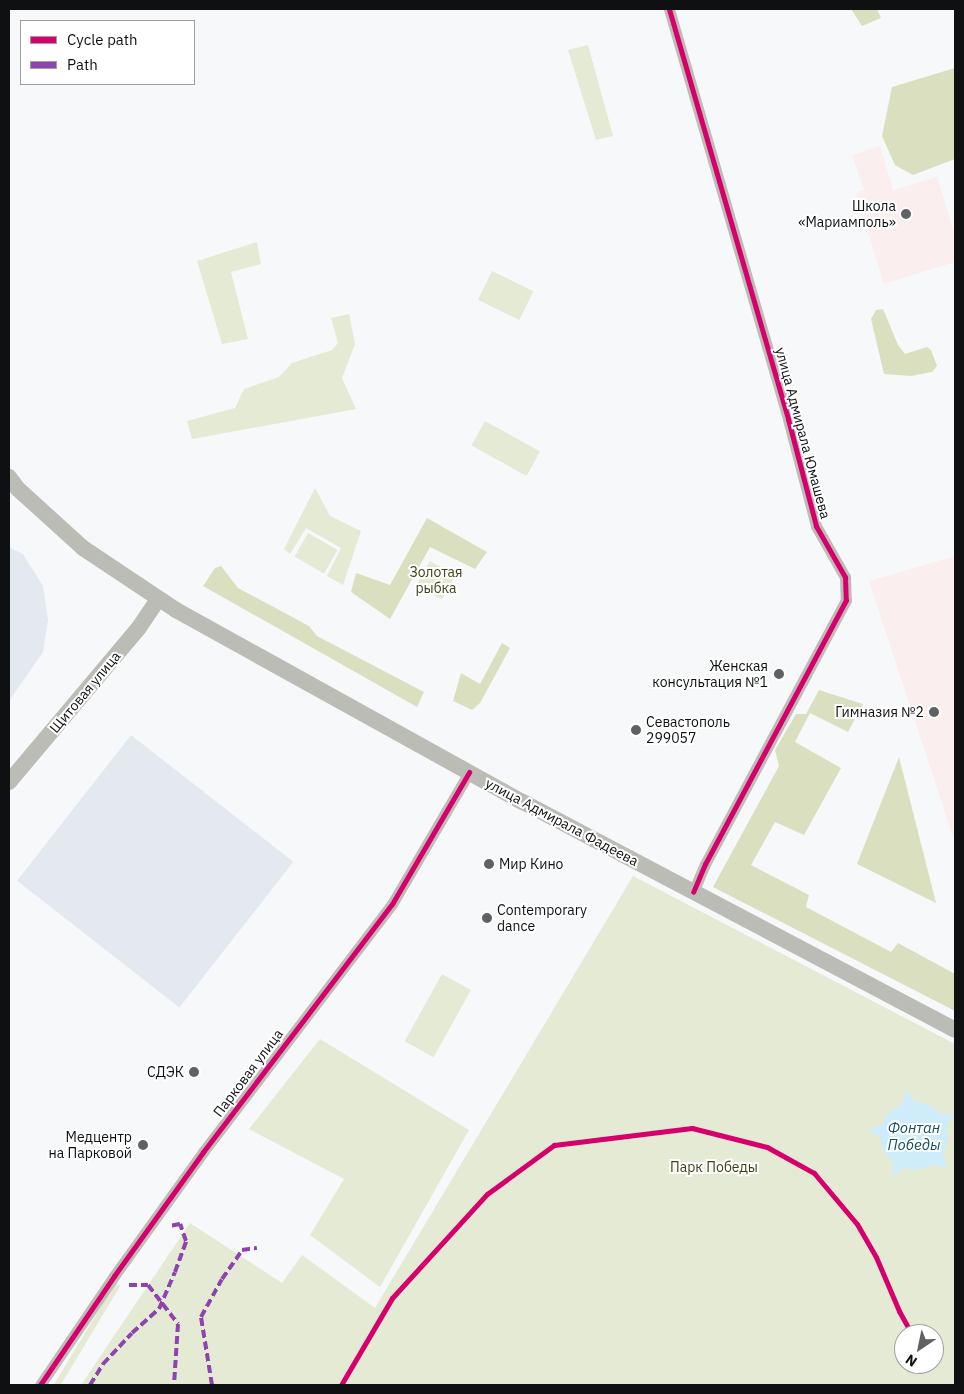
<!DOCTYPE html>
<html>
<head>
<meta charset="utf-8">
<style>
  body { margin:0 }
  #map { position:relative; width:964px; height:1394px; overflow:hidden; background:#f6f8fa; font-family:"IBM Plex Sans",sans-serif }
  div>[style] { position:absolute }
  .built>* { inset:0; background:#e4e9ef; transform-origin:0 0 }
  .education>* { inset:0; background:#faefee }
  .green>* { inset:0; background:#e5ead4; transform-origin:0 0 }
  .forest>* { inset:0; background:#dae0bf }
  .water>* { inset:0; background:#ceecf9 }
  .street>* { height:11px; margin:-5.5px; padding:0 5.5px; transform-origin:5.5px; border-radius:5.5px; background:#bdbcb7 }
  .secondary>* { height:16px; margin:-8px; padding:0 8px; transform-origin:8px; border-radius:8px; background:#bcbcb6 }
  .quiet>* { height:4px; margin-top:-2px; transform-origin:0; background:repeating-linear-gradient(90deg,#8e44ad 0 8px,transparent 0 12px) }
  .cycleway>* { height:5px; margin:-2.5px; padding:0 2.5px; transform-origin:2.5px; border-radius:2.5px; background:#d6006c }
  .dots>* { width:14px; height:14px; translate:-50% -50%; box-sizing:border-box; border:2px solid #fff; border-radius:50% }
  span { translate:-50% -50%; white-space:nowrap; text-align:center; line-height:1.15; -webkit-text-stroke:4px #fff; paint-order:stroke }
  .poi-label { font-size:14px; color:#0f1011 }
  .right { translate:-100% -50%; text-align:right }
  .left { translate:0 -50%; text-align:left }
  .street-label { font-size:14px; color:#0f1011 }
  .park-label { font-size:14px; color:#3e4314 }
  .water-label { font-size:15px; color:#104e61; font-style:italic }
  .frame { position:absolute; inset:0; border:10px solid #0f1011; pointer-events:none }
  .legend { position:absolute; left:20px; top:20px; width:175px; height:65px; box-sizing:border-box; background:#fff; border:1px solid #9f9fa0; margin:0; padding:6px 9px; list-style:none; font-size:15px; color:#0f1011 }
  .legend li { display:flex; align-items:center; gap:10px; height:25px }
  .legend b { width:25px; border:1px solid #9f9fa0 }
  .north { position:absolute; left:894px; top:1324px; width:50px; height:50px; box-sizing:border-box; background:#fff; border:1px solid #9f9fa0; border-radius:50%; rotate:214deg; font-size:14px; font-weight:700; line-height:20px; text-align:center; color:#0f1011 }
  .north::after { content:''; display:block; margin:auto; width:18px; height:22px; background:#606163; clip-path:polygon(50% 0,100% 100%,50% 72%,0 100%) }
</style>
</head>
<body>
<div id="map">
  <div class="built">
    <div style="clip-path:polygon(9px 547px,23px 554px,43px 586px,48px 620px,43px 652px,9px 701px)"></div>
    <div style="left:131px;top:735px;width:206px;height:185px;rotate:38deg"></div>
  </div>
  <div class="education">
    <div style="clip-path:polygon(880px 146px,893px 190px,937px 177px,955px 236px,955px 262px,884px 284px,856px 193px,864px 190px,852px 155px)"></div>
    <div style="clip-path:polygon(955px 556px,955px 843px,869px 581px)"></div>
  </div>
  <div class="green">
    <div style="clip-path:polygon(588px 45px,613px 136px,596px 140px,568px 50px)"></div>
    <div style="clip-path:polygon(257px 242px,261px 264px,231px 272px,248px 339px,222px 344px,197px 261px)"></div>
    <div style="left:492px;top:271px;width:46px;height:32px;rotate:26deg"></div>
    <div style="clip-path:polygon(349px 314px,355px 344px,342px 378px,356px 409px,192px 439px,187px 421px,235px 408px,244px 389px,279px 377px,292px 363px,332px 350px,338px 343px,331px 318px)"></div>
    <div style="left:485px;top:421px;width:63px;height:28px;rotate:29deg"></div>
    <div style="clip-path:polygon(315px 488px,330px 516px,361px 531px,343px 585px,327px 576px,341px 548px,306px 528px,290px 554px,284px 549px)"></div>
    <div style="left:308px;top:533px;width:34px;height:27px;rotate:30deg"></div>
    <div style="left:430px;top:561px;width:29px;height:28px;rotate:29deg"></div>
    <div style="clip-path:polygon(evenodd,633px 876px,955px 1044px,955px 1385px,81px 1385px,190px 1223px,282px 1283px,302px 1255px,375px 1308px,633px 876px,904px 1334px,934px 1334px,934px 1364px,904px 1364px,904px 1334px)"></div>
    <div style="left:442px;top:974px;width:33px;height:77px;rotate:29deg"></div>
    <div style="clip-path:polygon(320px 1039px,469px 1130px,380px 1287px,310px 1235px,344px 1179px,249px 1129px)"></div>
    <div style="left:115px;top:1283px;width:6px;height:123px;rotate:31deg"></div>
  </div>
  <div class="forest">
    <div style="clip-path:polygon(851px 9px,877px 9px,881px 18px,862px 26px)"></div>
    <div style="clip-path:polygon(955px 68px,955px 159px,913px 175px,895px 165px,882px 136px,892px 87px)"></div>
    <div style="clip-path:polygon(883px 309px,898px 345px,905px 354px,927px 347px,931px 350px,937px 366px,932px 372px,911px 376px,884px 374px,871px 319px,876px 310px)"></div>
    <div style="clip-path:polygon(427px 518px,487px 552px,475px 569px,430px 547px,390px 619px,351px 592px,356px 573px,390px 585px)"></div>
    <div style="clip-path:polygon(221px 566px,238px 588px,309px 626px,317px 636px,424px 692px,417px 707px,203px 586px,215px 568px)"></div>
    <div style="clip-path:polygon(502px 643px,510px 648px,480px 703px,472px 710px,453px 701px,461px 673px,480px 684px)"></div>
    <div style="clip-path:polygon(819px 690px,863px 704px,848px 732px,810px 713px,795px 742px,841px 768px,804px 835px,775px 822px,751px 865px,809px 895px,806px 907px,891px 952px,898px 943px,955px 974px,955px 1011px,713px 887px,779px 766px,775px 750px,796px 714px,806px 714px)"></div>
    <div style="clip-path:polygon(899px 757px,936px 903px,857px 864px)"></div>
  </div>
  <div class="water">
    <div style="clip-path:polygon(907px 1090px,914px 1101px,928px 1104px,941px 1114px,954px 1114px,947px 1126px,948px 1140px,943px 1154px,946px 1168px,933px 1165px,919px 1170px,904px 1168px,893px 1177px,893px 1163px,884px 1152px,880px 1137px,868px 1130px,882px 1124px,888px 1113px,902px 1104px)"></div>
  </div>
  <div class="street">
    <div style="left:669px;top:9px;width:427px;rotate:73.8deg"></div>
    <div style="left:788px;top:419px;width:111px;rotate:75.3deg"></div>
    <div style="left:816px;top:526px;width:59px;rotate:60.4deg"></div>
    <div style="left:845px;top:577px;width:23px;rotate:88deg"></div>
    <div style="left:846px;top:600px;width:299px;rotate:118.1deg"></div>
    <div style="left:705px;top:864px;width:30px;rotate:113deg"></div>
    <div style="left:40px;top:1385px;width:132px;rotate:-55.8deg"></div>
    <div style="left:114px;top:1276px;width:153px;rotate:-54.3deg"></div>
    <div style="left:203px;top:1152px;width:312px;rotate:-52.7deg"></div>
    <div style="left:392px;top:904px;width:153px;rotate:-59.7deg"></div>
  </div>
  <div class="secondary">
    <div style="left:9px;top:477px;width:15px;rotate:53deg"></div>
    <div style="left:18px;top:489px;width:88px;rotate:42.2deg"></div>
    <div style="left:83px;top:548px;width:112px;rotate:33.7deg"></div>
    <div style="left:176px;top:610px;width:397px;rotate:29deg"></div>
    <div style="left:523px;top:802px;width:488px;rotate:27.8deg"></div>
    <div style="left:9px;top:782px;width:200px;rotate:-49.9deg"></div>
    <div style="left:138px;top:629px;width:36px;rotate:-56deg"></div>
  </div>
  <div class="quiet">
    <div style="left:129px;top:1285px;width:19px"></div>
    <div style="left:148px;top:1285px;width:49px;rotate:52.4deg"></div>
    <div style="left:178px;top:1324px;width:61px;rotate:93.8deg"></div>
    <div style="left:90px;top:1385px;width:25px;rotate:-58deg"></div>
    <div style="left:103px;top:1364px;width:42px;rotate:-46.9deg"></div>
    <div style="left:132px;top:1333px;width:36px;rotate:-42deg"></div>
    <div style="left:159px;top:1309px;width:40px;rotate:-66.6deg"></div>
    <div style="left:175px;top:1272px;width:33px;rotate:-70deg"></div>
    <div style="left:186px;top:1241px;width:18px;rotate:-109deg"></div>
    <div style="left:180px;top:1224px;width:11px;rotate:170deg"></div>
    <div style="left:212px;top:1385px;width:69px;rotate:-99.2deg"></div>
    <div style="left:201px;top:1317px;width:43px;rotate:-61.1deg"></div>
    <div style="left:222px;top:1279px;width:35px;rotate:-55deg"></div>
    <div style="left:242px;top:1250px;width:15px;rotate:-8deg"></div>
  </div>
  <div class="cycleway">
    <div style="left:669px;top:9px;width:427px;rotate:73.8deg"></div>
    <div style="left:788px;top:419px;width:111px;rotate:75.3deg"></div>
    <div style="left:816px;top:526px;width:59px;rotate:60.4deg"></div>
    <div style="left:845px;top:577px;width:23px;rotate:88deg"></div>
    <div style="left:846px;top:600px;width:299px;rotate:118.1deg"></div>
    <div style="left:705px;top:864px;width:30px;rotate:113deg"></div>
    <div style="left:40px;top:1385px;width:132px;rotate:-55.8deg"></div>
    <div style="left:114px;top:1276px;width:153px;rotate:-54.3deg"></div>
    <div style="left:203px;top:1152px;width:312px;rotate:-52.7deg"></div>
    <div style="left:392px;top:904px;width:153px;rotate:-59.7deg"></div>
    <div style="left:341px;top:1385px;width:101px;rotate:-59.6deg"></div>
    <div style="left:392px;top:1298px;width:141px;rotate:-47.6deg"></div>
    <div style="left:487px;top:1194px;width:83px;rotate:-36.2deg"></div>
    <div style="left:554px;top:1145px;width:139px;rotate:-7deg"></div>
    <div style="left:692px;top:1128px;width:77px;rotate:14.2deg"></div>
    <div style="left:767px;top:1147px;width:54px;rotate:29deg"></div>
    <div style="left:814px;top:1173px;width:67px;rotate:49.9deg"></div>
    <div style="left:857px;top:1224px;width:38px;rotate:60deg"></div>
    <div style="left:876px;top:1257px;width:59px;rotate:66.9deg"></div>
    <div style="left:899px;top:1311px;width:26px;rotate:61deg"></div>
  </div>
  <div class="dots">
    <div style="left:906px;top:214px;background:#606163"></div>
    <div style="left:779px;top:674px;background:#606163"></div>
    <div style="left:934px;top:712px;background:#606163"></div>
    <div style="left:636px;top:730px;background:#606163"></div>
    <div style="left:489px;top:864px;background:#606163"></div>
    <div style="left:487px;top:918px;background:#606163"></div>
    <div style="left:194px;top:1072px;background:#606163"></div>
    <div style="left:143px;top:1145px;background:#606163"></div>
  </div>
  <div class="poi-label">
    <span class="right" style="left:896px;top:214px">Школа<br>«Мариамполь»</span>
    <span class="right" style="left:768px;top:674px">Женская<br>консультация №1</span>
    <span class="right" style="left:924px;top:712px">Гимназия №2</span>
    <span class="left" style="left:646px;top:730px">Севастополь<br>299057</span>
    <span class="left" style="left:499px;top:864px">Мир Кино</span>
    <span class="left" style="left:497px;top:918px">Contemporary<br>dance</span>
    <span class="right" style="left:184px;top:1072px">СДЭК</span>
    <span class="right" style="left:132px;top:1145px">Медцентр<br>на Парковой</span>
  </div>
  <div class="street-label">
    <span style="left:803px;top:433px;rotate:75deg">улица Адмирала Юмашева</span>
    <span style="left:85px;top:692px;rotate:-50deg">Щитовая улица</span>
    <span style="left:562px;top:822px;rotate:28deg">улица Адмирала Фадеева</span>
    <span style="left:248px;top:1073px;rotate:-53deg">Парковая улица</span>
  </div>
  <div class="park-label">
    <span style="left:436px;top:580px">Золотая<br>рыбка</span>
    <span style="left:714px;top:1167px">Парк Победы</span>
  </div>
  <div class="water-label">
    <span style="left:914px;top:1136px">Фонтан<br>Победы</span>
  </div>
  <div class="frame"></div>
  <ul class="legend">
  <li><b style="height:6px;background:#d6006c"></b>Cycle path</li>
  <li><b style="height:6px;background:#8e44ad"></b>Path</li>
  </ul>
  <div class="north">N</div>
</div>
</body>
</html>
